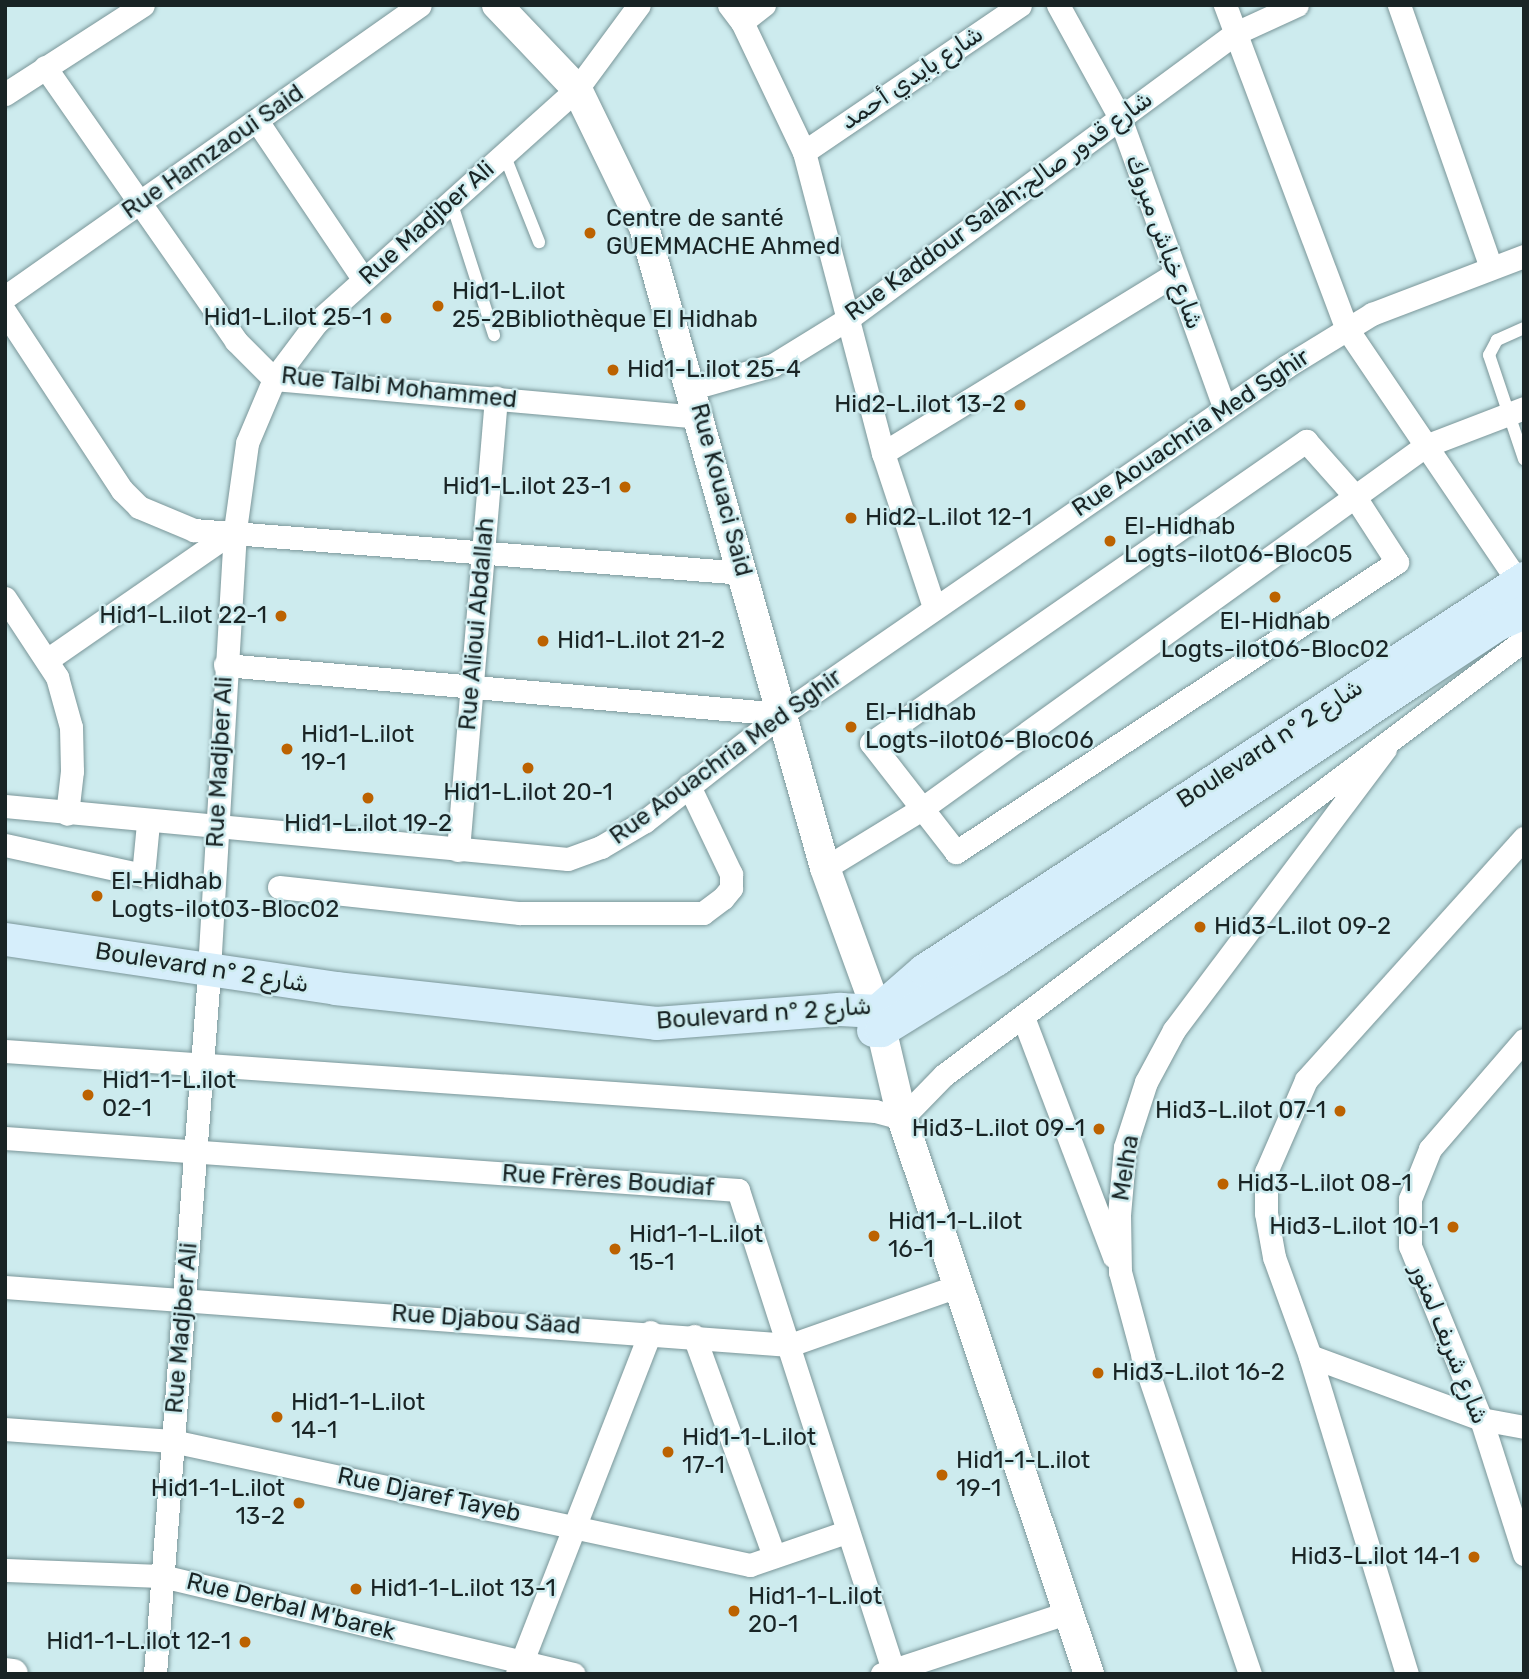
<!DOCTYPE html>
<html>
<head>
<meta charset="utf-8">
<style>
  body { margin:0 }
  #map { position:relative; width:1529px; height:1679px; overflow:hidden; background:#cdebee; font-family:Rubik,"Noto Naskh Arabic",sans-serif }
  div>[style] { position:absolute }
  .roads { filter:drop-shadow(0 0 2px #7a9699) drop-shadow(0 0 2px #7a9699) }
  .service>* { height:12px; margin:-6px; padding:0 6px; transform-origin:6px; border-radius:6px; background:#fff }
  .minor>* { height:23px; margin:-11.5px; padding:0 11.5px; transform-origin:11.5px; border-radius:11.5px; background:#fff }
  .tertiary>* { height:30px; margin:-15px; padding:0 15px; transform-origin:15px; border-radius:15px; background:#fff }
  .secondary>* { height:33px; margin:-16.5px; padding:0 16.5px; transform-origin:16.5px; border-radius:16.5px; background:#d6eefb }
  .dots>* { width:19px; height:19px; translate:-50% -50%; box-sizing:border-box; border:4px solid #cdebee; border-radius:50% }
  span { translate:-50% -50%; white-space:nowrap; text-align:center; line-height:1.15; -webkit-text-stroke:5px #cdebee; paint-order:stroke }
  .street-label { font-size:24px; color:#192425 }
  .poi-label { font-size:24px; color:#192425 }
  .left { translate:0 -50%; text-align:left }
  .right { translate:-100% -50%; text-align:right }
  .frame { position:absolute; inset:0; border:7px solid #192425; pointer-events:none }
</style>
</head>
<body>
<div id="map">
  <div class="roads">
    <div class="service">
      <div style="left:504px;top:154px;width:95px;rotate:68.3deg"></div>
      <div style="left:451px;top:201px;width:141px;rotate:72.2deg"></div>
      <div style="left:1524px;top:328px;width:30px;rotate:156deg"></div>
      <div style="left:1497px;top:340px;width:17px;rotate:118deg"></div>
      <div style="left:1489px;top:355px;width:110px;rotate:71.4deg"></div>
    </div>
    <div class="minor">
      <div style="left:729px;top:5px;width:21px;rotate:53deg"></div>
      <div style="left:742px;top:22px;width:144px;rotate:64.5deg"></div>
      <div style="left:804px;top:152px;width:311px;rotate:75.3deg"></div>
      <div style="left:883px;top:453px;width:162px;rotate:71.7deg"></div>
      <div style="left:1058px;top:5px;width:129px;rotate:61.2deg"></div>
      <div style="left:1120px;top:118px;width:307px;rotate:70.2deg"></div>
      <div style="left:1225px;top:5px;width:346px;rotate:69.4deg"></div>
      <div style="left:1347px;top:329px;width:315px;rotate:55.9deg"></div>
      <div style="left:1399px;top:5px;width:278px;rotate:70.7deg"></div>
      <div style="left:742px;top:22px;width:28px;rotate:-38deg"></div>
      <div style="left:45px;top:67px;width:334px;rotate:55.1deg"></div>
      <div style="left:236px;top:341px;width:54px;rotate:45deg"></div>
      <div style="left:274px;top:379px;width:429px;rotate:5.1deg"></div>
      <div style="left:5px;top:94px;width:164px;rotate:-32.8deg"></div>
      <div style="left:257px;top:121px;width:190px;rotate:56.1deg"></div>
      <div style="left:804px;top:152px;width:261px;rotate:-34.2deg"></div>
      <div style="left:5px;top:297px;width:507px;rotate:-35.13deg"></div>
      <div style="left:5px;top:312px;width:213px;rotate:56.7deg"></div>
      <div style="left:122px;top:490px;width:24px;rotate:45deg"></div>
      <div style="left:139px;top:507px;width:60px;rotate:22.7deg"></div>
      <div style="left:194px;top:530px;width:552px;rotate:4.47deg"></div>
      <div style="left:693px;top:388px;width:83px;rotate:-16deg"></div>
      <div style="left:773px;top:365px;width:89px;rotate:-31.7deg"></div>
      <div style="left:849px;top:318px;width:481px;rotate:-36.4deg"></div>
      <div style="left:1236px;top:33px;width:67px;rotate:-24.7deg"></div>
      <div style="left:1306px;top:441px;width:71px;rotate:48.4deg"></div>
      <div style="left:1353px;top:494px;width:81px;rotate:57.1deg"></div>
      <div style="left:1397px;top:562px;width:528px;rotate:146.67deg"></div>
      <div style="left:956px;top:852px;width:138px;rotate:-127.9deg"></div>
      <div style="left:871px;top:743px;width:530px;rotate:-34.77deg"></div>
      <div style="left:883px;top:453px;width:341px;rotate:-31.5deg"></div>
      <div style="left:5px;top:598px;width:95px;rotate:56.6deg"></div>
      <div style="left:57px;top:677px;width:52px;rotate:74.4deg"></div>
      <div style="left:71px;top:727px;width:44px;rotate:88.7deg"></div>
      <div style="left:72px;top:771px;width:43px;rotate:96.6deg"></div>
      <div style="left:47px;top:660px;width:229px;rotate:-34.7deg"></div>
      <div style="left:225px;top:665px;width:559px;rotate:5.03deg"></div>
      <div style="left:5px;top:806px;width:565px;rotate:5.38deg"></div>
      <div style="left:568px;top:859px;width:35px;rotate:-20deg"></div>
      <div style="left:601px;top:847px;width:51px;rotate:-30.6deg"></div>
      <div style="left:645px;top:821px;width:174px;rotate:-38deg"></div>
      <div style="left:782px;top:714px;width:613px;rotate:-34.57deg"></div>
      <div style="left:1287px;top:366px;width:100px;rotate:-31.5deg"></div>
      <div style="left:1372px;top:314px;width:163px;rotate:-20.9deg"></div>
      <div style="left:5px;top:845px;width:141px;rotate:12.3deg"></div>
      <div style="left:143px;top:875px;width:52px;rotate:-84.5deg"></div>
      <div style="left:458px;top:850px;width:454px;rotate:-85.2deg"></div>
      <div style="left:825px;top:868px;width:111px;rotate:-31.4deg"></div>
      <div style="left:920px;top:810px;width:623px;rotate:-35.78deg"></div>
      <div style="left:1425px;top:446px;width:106px;rotate:-21deg"></div>
      <div style="left:279px;top:887px;width:242px;rotate:6.2deg"></div>
      <div style="left:520px;top:913px;width:183px"></div>
      <div style="left:703px;top:913px;width:25px;rotate:-37deg"></div>
      <div style="left:723px;top:898px;width:13px;rotate:-51deg"></div>
      <div style="left:731px;top:888px;width:14px;rotate:-90deg"></div>
      <div style="left:731px;top:874px;width:98px;rotate:-115.5deg"></div>
      <div style="left:1023px;top:1017px;width:256px;rotate:69.2deg"></div>
      <div style="left:1524px;top:1040px;width:144px;rotate:130.8deg"></div>
      <div style="left:1430px;top:1149px;width:54px;rotate:111.8deg"></div>
      <div style="left:1410px;top:1199px;width:47px;rotate:90deg"></div>
      <div style="left:1410px;top:1246px;width:187px;rotate:67.7deg"></div>
      <div style="left:1481px;top:1419px;width:142px;rotate:72.3deg"></div>
      <div style="left:5px;top:1051px;width:872px;rotate:3.95deg"></div>
      <div style="left:875px;top:1111px;width:28px;rotate:15deg"></div>
      <div style="left:902px;top:1118px;width:60px;rotate:-45.7deg"></div>
      <div style="left:944px;top:1075px;width:725px;rotate:-36.87deg"></div>
      <div style="left:5px;top:1138px;width:735px;rotate:4.06deg"></div>
      <div style="left:738px;top:1190px;width:504px;rotate:72.1deg"></div>
      <div style="left:893px;top:1670px;width:12px;rotate:160deg"></div>
      <div style="left:5px;top:1287px;width:787px;rotate:4.23deg"></div>
      <div style="left:790px;top:1345px;width:178px;rotate:-19.4deg"></div>
      <div style="left:694px;top:1336px;width:234px;rotate:70deg"></div>
      <div style="left:1310px;top:1356px;width:182px;rotate:20.2deg"></div>
      <div style="left:1481px;top:1419px;width:44px;rotate:10.5deg"></div>
      <div style="left:5px;top:1429px;width:167px;rotate:4.1deg"></div>
      <div style="left:172px;top:1441px;width:591px;rotate:12.11deg"></div>
      <div style="left:750px;top:1565px;width:102px;rotate:-19deg"></div>
      <div style="left:5px;top:1570px;width:157px;rotate:2.2deg"></div>
      <div style="left:162px;top:1576px;width:423px;rotate:13.4deg"></div>
      <div style="left:893px;top:1670px;width:185px;rotate:-18.2deg"></div>
      <div style="left:155px;top:1674px;width:690px;rotate:-85.59deg"></div>
      <div style="left:208px;top:986px;width:457px;rotate:-86.6deg"></div>
      <div style="left:235px;top:530px;width:88px;rotate:-82.1deg"></div>
      <div style="left:247px;top:443px;width:69px;rotate:-67.1deg"></div>
      <div style="left:274px;top:379px;width:70px;rotate:-53.1deg"></div>
      <div style="left:316px;top:323px;width:351px;rotate:-41.9deg"></div>
      <div style="left:577px;top:89px;width:104px;rotate:-53.6deg"></div>
      <div style="left:517px;top:1674px;width:367px;rotate:-68.7deg"></div>
      <div style="left:1250px;top:1674px;width:335px;rotate:-108.7deg"></div>
      <div style="left:1143px;top:1357px;width:88px;rotate:-105.1deg"></div>
      <div style="left:1120px;top:1272px;width:57px;rotate:-91deg"></div>
      <div style="left:1119px;top:1215px;width:68px;rotate:-85deg"></div>
      <div style="left:1125px;top:1147px;width:68px;rotate:-72.1deg"></div>
      <div style="left:1146px;top:1082px;width:59px;rotate:-61.7deg"></div>
      <div style="left:1174px;top:1030px;width:351px;rotate:-53.1deg"></div>
      <div style="left:1407px;top:1674px;width:332px;rotate:-107deg"></div>
      <div style="left:1310px;top:1356px;width:105px;rotate:-110deg"></div>
      <div style="left:1274px;top:1257px;width:45px;rotate:-100.3deg"></div>
      <div style="left:1266px;top:1213px;width:41px;rotate:-90deg"></div>
      <div style="left:1266px;top:1172px;width:100px;rotate:-66.5deg"></div>
      <div style="left:1306px;top:1080px;width:326px;rotate:-48deg"></div>
    </div>
    <div class="tertiary">
      <div style="left:497px;top:5px;width:116px;rotate:46.4deg"></div>
      <div style="left:577px;top:89px;width:153px;rotate:64.1deg"></div>
      <div style="left:644px;top:227px;width:666px;rotate:74.23deg"></div>
      <div style="left:825px;top:868px;width:152px;rotate:70deg"></div>
      <div style="left:877px;top:1011px;width:110px;rotate:76.8deg"></div>
      <div style="left:902px;top:1118px;width:587px;rotate:71.41deg"></div>
      <div style="left:5px;top:1673px;width:8px;rotate:7deg"></div>
    </div>
    <div class="secondary">
      <div style="left:5px;top:939px;width:334px;rotate:8.4deg"></div>
      <div style="left:335px;top:988px;width:323px;rotate:6.2deg"></div>
      <div style="left:656px;top:1023px;width:185px;rotate:-4.4deg"></div>
      <div style="left:840px;top:1009px;width:37px;rotate:3deg"></div>
      <div style="left:877px;top:1011px;width:62px;rotate:-41.1deg"></div>
      <div style="left:924px;top:970px;width:717px;rotate:-33.16deg"></div>
      <div style="left:873px;top:1030px;width:8px"></div>
      <div style="left:881px;top:1030px;width:135px;rotate:-31.7deg"></div>
      <div style="left:996px;top:959px;width:508px;rotate:-33.85deg"></div>
      <div style="left:1418px;top:676px;width:95px;rotate:-33.4deg"></div>
      <div style="left:1497px;top:624px;width:30px;rotate:-24deg"></div>
    </div>
  </div>
  <div class="dots">
    <div style="left:590px;top:233px;background:#bc6200"></div>
    <div style="left:438px;top:306px;background:#bc6200"></div>
    <div style="left:386px;top:318px;background:#bc6200"></div>
    <div style="left:613px;top:370px;background:#bc6200"></div>
    <div style="left:1020px;top:405px;background:#bc6200"></div>
    <div style="left:625px;top:487px;background:#bc6200"></div>
    <div style="left:851px;top:518px;background:#bc6200"></div>
    <div style="left:1110px;top:541px;background:#bc6200"></div>
    <div style="left:1275px;top:597px;background:#bc6200"></div>
    <div style="left:281px;top:616px;background:#bc6200"></div>
    <div style="left:543px;top:641px;background:#bc6200"></div>
    <div style="left:851px;top:727px;background:#bc6200"></div>
    <div style="left:287px;top:749px;background:#bc6200"></div>
    <div style="left:528px;top:768px;background:#bc6200"></div>
    <div style="left:368px;top:798px;background:#bc6200"></div>
    <div style="left:97px;top:896px;background:#bc6200"></div>
    <div style="left:1200px;top:927px;background:#bc6200"></div>
    <div style="left:88px;top:1095px;background:#bc6200"></div>
    <div style="left:1340px;top:1111px;background:#bc6200"></div>
    <div style="left:1099px;top:1129px;background:#bc6200"></div>
    <div style="left:1223px;top:1184px;background:#bc6200"></div>
    <div style="left:1453px;top:1227px;background:#bc6200"></div>
    <div style="left:874px;top:1236px;background:#bc6200"></div>
    <div style="left:615px;top:1249px;background:#bc6200"></div>
    <div style="left:1098px;top:1373px;background:#bc6200"></div>
    <div style="left:277px;top:1417px;background:#bc6200"></div>
    <div style="left:668px;top:1452px;background:#bc6200"></div>
    <div style="left:942px;top:1475px;background:#bc6200"></div>
    <div style="left:299px;top:1503px;background:#bc6200"></div>
    <div style="left:1474px;top:1557px;background:#bc6200"></div>
    <div style="left:356px;top:1589px;background:#bc6200"></div>
    <div style="left:734px;top:1611px;background:#bc6200"></div>
    <div style="left:245px;top:1642px;background:#bc6200"></div>
  </div>
  <div class="street-label">
    <span style="left:912px;top:78px;rotate:-34deg">شارع بايدي أحمد</span>
    <span style="left:213px;top:152px;rotate:-35deg">Rue Hamzaoui Said</span>
    <span style="left:999px;top:206px;rotate:-36deg">Rue Kaddour Salah;شارع قدور صالح</span>
    <span style="left:427px;top:223px;rotate:-42deg">Rue Madjber Ali</span>
    <span style="left:1164px;top:242px;rotate:70deg">شارع خباش مبروك</span>
    <span style="left:399px;top:388px;rotate:6deg">Rue Talbi Mohammed</span>
    <span style="left:1191px;top:433px;rotate:-34deg">Rue Aouachria Med Sghir</span>
    <span style="left:721px;top:490px;rotate:75deg">Rue Kouaci Said</span>
    <span style="left:477px;top:624px;rotate:-85deg">Rue Alioui Abdallah</span>
    <span style="left:1270px;top:744px;rotate:-33deg">Boulevard n° شارع 2</span>
    <span style="left:726px;top:757px;rotate:-36deg">Rue Aouachria Med Sghir</span>
    <span style="left:220px;top:762px;rotate:-87deg">Rue Madjber Ali</span>
    <span style="left:202px;top:968px;rotate:9deg">Boulevard n° شارع 2</span>
    <span style="left:764px;top:1014px;rotate:-4deg">Boulevard n° شارع 2</span>
    <span style="left:1126px;top:1168px;rotate:-81deg">Melha</span>
    <span style="left:608px;top:1181px;rotate:4deg">Rue Frères Boudiaf</span>
    <span style="left:486px;top:1320px;rotate:4deg">Rue Djabou Säad</span>
    <span style="left:182px;top:1328px;rotate:-85deg">Rue Madjber Ali</span>
    <span style="left:1449px;top:1344px;rotate:68deg">شارع شريف لمنور</span>
    <span style="left:429px;top:1495px;rotate:12deg">Rue Djaref Tayeb</span>
    <span style="left:291px;top:1607px;rotate:14deg">Rue Derbal M'barek</span>
  </div>
  <div class="poi-label">
    <span class="left" style="left:606px;top:233px">Centre de santé<br>GUEMMACHE Ahmed</span>
    <span class="left" style="left:452px;top:306px">Hid1-L.ilot<br>25-2Bibliothèque El Hidhab</span>
    <span class="right" style="left:372px;top:318px">Hid1-L.ilot 25-1</span>
    <span class="left" style="left:627px;top:370px">Hid1-L.ilot 25-4</span>
    <span class="right" style="left:1006px;top:405px">Hid2-L.ilot 13-2</span>
    <span class="right" style="left:611px;top:487px">Hid1-L.ilot 23-1</span>
    <span class="left" style="left:865px;top:518px">Hid2-L.ilot 12-1</span>
    <span class="left" style="left:1124px;top:541px">El-Hidhab<br>Logts-ilot06-Bloc05</span>
    <span class="right" style="left:267px;top:616px">Hid1-L.ilot 22-1</span>
    <span style="left:1275px;top:636px">El-Hidhab<br>Logts-ilot06-Bloc02</span>
    <span class="left" style="left:557px;top:641px">Hid1-L.ilot 21-2</span>
    <span class="left" style="left:865px;top:727px">El-Hidhab<br>Logts-ilot06-Bloc06</span>
    <span class="left" style="left:301px;top:749px">Hid1-L.ilot<br>19-1</span>
    <span style="left:528px;top:793px">Hid1-L.ilot 20-1</span>
    <span style="left:368px;top:824px">Hid1-L.ilot 19-2</span>
    <span class="left" style="left:111px;top:896px">El-Hidhab<br>Logts-ilot03-Bloc02</span>
    <span class="left" style="left:1214px;top:927px">Hid3-L.ilot 09-2</span>
    <span class="left" style="left:102px;top:1095px">Hid1-1-L.ilot<br>02-1</span>
    <span class="right" style="left:1326px;top:1111px">Hid3-L.ilot 07-1</span>
    <span class="right" style="left:1085px;top:1129px">Hid3-L.ilot 09-1</span>
    <span class="left" style="left:1237px;top:1184px">Hid3-L.ilot 08-1</span>
    <span class="left" style="left:888px;top:1236px">Hid1-1-L.ilot<br>16-1</span>
    <span class="right" style="left:1439px;top:1227px">Hid3-L.ilot 10-1</span>
    <span class="left" style="left:629px;top:1249px">Hid1-1-L.ilot<br>15-1</span>
    <span class="left" style="left:1112px;top:1373px">Hid3-L.ilot 16-2</span>
    <span class="left" style="left:291px;top:1417px">Hid1-1-L.ilot<br>14-1</span>
    <span class="left" style="left:682px;top:1452px">Hid1-1-L.ilot<br>17-1</span>
    <span class="left" style="left:956px;top:1475px">Hid1-1-L.ilot<br>19-1</span>
    <span class="right" style="left:285px;top:1503px">Hid1-1-L.ilot<br>13-2</span>
    <span class="right" style="left:1460px;top:1557px">Hid3-L.ilot 14-1</span>
    <span class="left" style="left:370px;top:1589px">Hid1-1-L.ilot 13-1</span>
    <span class="left" style="left:748px;top:1611px">Hid1-1-L.ilot<br>20-1</span>
    <span class="right" style="left:231px;top:1642px">Hid1-1-L.ilot 12-1</span>
  </div>
  <div class="frame"></div>
</div>
</body>
</html>
